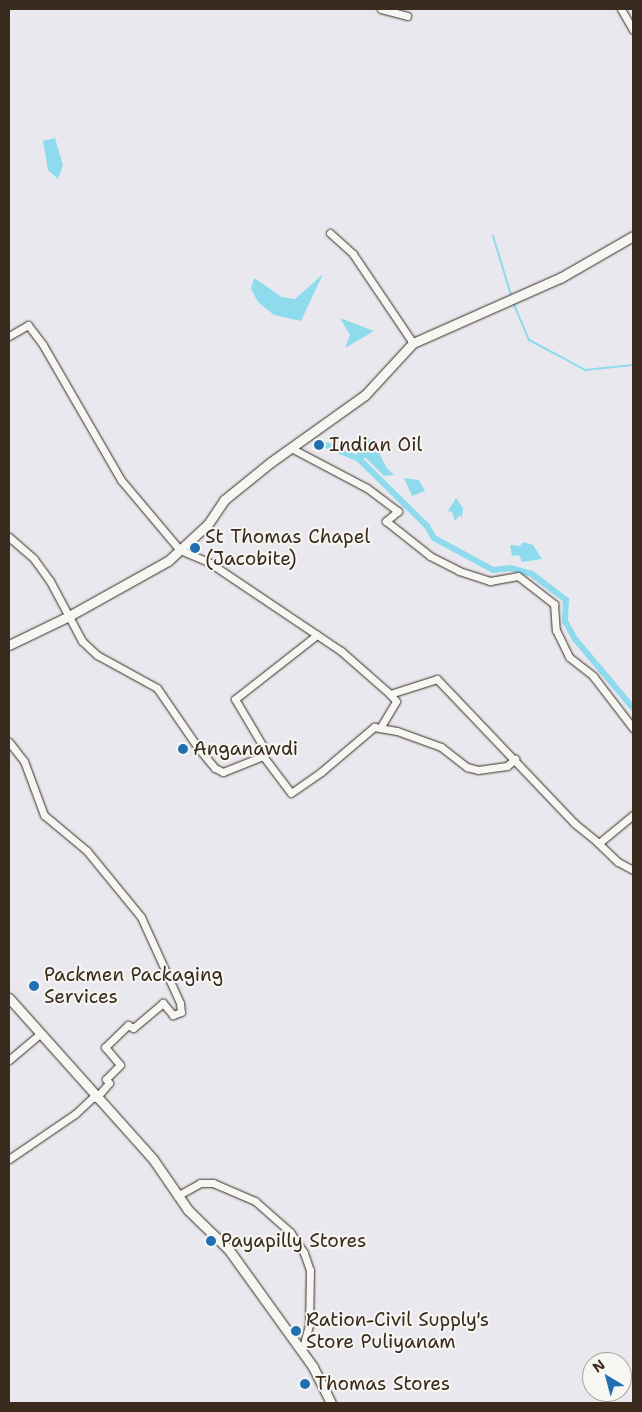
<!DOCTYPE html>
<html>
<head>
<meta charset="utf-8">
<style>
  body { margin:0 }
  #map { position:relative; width:642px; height:1412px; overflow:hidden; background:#e9e8ee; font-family:"Shantell Sans",sans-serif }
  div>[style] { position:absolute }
  .water>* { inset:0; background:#8edbee }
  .stream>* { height:2px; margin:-1px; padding:0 1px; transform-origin:1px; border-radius:1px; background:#8edbee }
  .canal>* { height:6px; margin:-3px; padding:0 3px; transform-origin:3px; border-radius:3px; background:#8edbee }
  .roads { filter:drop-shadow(0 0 1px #3b2a1e) drop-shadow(0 0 1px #3b2a1e) }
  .minor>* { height:7px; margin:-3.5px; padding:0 3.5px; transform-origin:3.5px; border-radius:3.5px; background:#f6f6f2 }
  .major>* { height:9px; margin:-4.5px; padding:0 4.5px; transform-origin:4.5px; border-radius:4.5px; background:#f6f6f2 }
  .dots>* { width:14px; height:14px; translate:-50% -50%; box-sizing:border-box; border:2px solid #f6f6f2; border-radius:50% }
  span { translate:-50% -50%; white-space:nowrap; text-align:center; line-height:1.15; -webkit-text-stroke:4px #f6f6f2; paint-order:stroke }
  .poi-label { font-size:19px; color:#3b2a1e }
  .left { translate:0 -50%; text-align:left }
  .frame { position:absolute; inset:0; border:10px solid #3b2a1e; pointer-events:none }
  .north { position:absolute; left:582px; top:1352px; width:50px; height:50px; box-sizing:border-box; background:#f6f6f2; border:1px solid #aba49d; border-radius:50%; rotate:323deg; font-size:14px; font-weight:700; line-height:20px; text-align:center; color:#3b2a1e }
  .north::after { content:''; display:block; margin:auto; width:18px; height:22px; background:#1f6fb2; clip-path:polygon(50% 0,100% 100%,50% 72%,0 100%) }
</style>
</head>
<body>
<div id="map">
  <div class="water">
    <div style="clip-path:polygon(55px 138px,63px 165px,58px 179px,48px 170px,43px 141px)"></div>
    <div style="clip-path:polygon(323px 274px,301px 321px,274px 315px,258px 302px,251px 289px,254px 278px,282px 297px,295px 299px)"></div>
    <div style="clip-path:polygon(340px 318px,374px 331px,345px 348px,350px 335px)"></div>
    <div style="clip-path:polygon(359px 439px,362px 444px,369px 439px,374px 442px,386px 467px,394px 475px,384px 476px,366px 458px,359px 459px,355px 450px,355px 442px)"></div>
    <div style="clip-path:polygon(404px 478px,419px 480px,425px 491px,412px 496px)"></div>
    <div style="clip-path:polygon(456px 498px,463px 508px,462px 518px,460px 515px,455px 521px,452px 512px,448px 511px)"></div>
    <div style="clip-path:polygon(523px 542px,533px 545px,542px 559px,522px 562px,519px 555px,512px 556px,510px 545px,520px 546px)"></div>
  </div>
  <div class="stream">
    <div style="left:493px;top:236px;width:62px;rotate:73deg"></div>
    <div style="left:513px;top:302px;width:41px;rotate:67.2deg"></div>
    <div style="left:529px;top:340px;width:41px;rotate:27.8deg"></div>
    <div style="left:565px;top:359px;width:23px;rotate:29deg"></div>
    <div style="left:585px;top:370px;width:48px;rotate:-5.9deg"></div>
  </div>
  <div class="canal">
    <div style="left:326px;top:445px;width:36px;rotate:23deg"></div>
    <div style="left:359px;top:459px;width:95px;rotate:44.6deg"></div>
    <div style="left:427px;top:526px;width:14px;rotate:60deg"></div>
    <div style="left:434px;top:538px;width:67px;rotate:28.5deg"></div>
    <div style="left:493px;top:570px;width:17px;rotate:-7deg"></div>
    <div style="left:510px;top:568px;width:23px;rotate:15deg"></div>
    <div style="left:532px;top:574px;width:43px;rotate:37.4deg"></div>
    <div style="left:566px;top:600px;width:21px;rotate:93deg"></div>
    <div style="left:565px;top:621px;width:21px;rotate:61deg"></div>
    <div style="left:575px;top:639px;width:90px;rotate:50deg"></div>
  </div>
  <div class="roads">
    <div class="minor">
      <div style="left:381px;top:9px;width:27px;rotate:15deg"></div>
      <div style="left:621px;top:9px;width:24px;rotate:60deg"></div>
      <div style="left:330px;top:233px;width:31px;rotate:42deg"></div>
      <div style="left:353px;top:254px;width:107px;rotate:56deg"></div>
      <div style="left:9px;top:336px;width:22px;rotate:-30deg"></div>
      <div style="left:28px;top:325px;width:25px;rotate:53deg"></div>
      <div style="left:43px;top:345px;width:156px;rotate:60deg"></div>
      <div style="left:121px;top:480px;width:92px;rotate:49.9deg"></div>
      <div style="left:180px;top:550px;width:33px;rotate:23deg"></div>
      <div style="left:210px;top:563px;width:158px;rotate:33.9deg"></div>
      <div style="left:341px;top:651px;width:65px;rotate:41.3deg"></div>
      <div style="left:390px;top:694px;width:49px;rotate:-17.7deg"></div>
      <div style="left:437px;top:679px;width:199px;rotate:46.4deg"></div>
      <div style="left:574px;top:823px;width:32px;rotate:39deg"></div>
      <div style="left:599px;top:843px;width:44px;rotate:-39.5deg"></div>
      <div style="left:291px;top:448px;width:86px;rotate:27.8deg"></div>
      <div style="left:367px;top:488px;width:39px;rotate:37deg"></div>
      <div style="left:398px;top:511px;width:16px;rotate:140deg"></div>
      <div style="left:386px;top:521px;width:56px;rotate:38.5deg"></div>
      <div style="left:430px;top:556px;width:33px;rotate:27deg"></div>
      <div style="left:459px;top:571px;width:33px;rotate:18deg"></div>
      <div style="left:490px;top:581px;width:28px;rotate:-10deg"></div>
      <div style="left:518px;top:576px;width:46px;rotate:37.9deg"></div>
      <div style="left:554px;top:604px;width:26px;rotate:86deg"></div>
      <div style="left:556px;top:630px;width:30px;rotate:64deg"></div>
      <div style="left:569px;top:657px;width:31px;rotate:38deg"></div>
      <div style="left:593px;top:676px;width:66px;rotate:52.4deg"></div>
      <div style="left:9px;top:537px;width:33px;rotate:41deg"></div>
      <div style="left:34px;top:559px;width:27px;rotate:54deg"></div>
      <div style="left:50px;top:581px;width:68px;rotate:61.9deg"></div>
      <div style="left:82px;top:641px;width:21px;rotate:43deg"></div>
      <div style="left:97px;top:655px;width:68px;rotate:28.8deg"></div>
      <div style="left:157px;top:688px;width:74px;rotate:55.5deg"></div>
      <div style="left:199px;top:749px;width:25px;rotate:50deg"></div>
      <div style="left:215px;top:768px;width:9px;rotate:27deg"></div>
      <div style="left:223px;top:772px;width:43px;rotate:-21.8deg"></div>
      <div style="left:263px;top:756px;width:46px;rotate:52.9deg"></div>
      <div style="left:291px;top:793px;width:37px;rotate:-35deg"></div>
      <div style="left:321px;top:772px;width:70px;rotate:-40.3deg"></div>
      <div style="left:374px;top:727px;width:23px;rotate:10deg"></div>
      <div style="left:397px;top:731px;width:47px;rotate:20deg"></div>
      <div style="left:441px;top:747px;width:33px;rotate:38deg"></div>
      <div style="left:467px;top:767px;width:11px;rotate:15deg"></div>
      <div style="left:478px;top:770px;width:29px;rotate:-8deg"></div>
      <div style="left:507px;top:766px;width:11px;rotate:-41deg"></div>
      <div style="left:380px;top:728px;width:31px;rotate:-59deg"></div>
      <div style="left:396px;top:701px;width:9px;rotate:-131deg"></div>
      <div style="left:9px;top:742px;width:24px;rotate:52deg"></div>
      <div style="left:24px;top:761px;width:58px;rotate:69.7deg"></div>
      <div style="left:44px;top:815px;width:56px;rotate:39.9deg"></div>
      <div style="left:87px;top:851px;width:85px;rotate:50.7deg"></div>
      <div style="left:141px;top:917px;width:94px;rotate:65.6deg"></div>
      <div style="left:180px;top:1003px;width:9px;rotate:84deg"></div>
      <div style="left:181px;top:1012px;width:9px;rotate:159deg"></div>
      <div style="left:173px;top:1015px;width:16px;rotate:-130deg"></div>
      <div style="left:163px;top:1003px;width:39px;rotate:140deg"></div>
      <div style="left:133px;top:1028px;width:6px;rotate:-149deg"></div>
      <div style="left:128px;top:1025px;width:32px;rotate:136deg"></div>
      <div style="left:105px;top:1047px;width:23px;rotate:50deg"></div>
      <div style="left:120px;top:1065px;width:20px;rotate:135deg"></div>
      <div style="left:106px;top:1079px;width:5px;rotate:53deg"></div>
      <div style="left:109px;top:1083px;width:20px;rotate:131deg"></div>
      <div style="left:263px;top:756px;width:8px;rotate:-83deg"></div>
      <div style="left:264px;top:748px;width:57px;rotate:-120.6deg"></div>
      <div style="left:235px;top:699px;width:104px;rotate:-38deg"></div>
      <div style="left:596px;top:841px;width:30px;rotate:44deg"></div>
      <div style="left:618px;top:862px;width:17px;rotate:28deg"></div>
      <div style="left:9px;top:1060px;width:42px;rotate:-40.2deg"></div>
      <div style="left:9px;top:1159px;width:80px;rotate:-34.3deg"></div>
      <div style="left:75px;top:1114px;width:26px;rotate:-43deg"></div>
      <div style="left:177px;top:1196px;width:26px;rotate:-29deg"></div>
      <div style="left:200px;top:1183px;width:13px"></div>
      <div style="left:213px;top:1183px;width:46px;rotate:23.2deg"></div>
      <div style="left:255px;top:1201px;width:47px;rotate:41.5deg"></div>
      <div style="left:290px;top:1232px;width:25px;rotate:56deg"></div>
      <div style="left:304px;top:1253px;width:18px;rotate:71deg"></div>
      <div style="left:310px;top:1270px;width:55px;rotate:91deg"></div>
      <div style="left:309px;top:1325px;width:27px;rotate:105deg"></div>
    </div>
    <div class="major">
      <div style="left:9px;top:645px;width:67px;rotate:-25.8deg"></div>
      <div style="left:69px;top:616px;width:113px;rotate:-29.1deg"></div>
      <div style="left:168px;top:561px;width:54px;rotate:-42.8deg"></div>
      <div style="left:208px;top:524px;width:29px;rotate:-56deg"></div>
      <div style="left:224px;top:500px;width:60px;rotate:-39deg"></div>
      <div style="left:271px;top:462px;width:115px;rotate:-35.5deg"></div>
      <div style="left:365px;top:395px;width:71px;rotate:-47.3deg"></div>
      <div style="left:413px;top:343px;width:161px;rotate:-23.9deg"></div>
      <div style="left:560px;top:278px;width:84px;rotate:-29.9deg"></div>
      <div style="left:9px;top:998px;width:216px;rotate:48.2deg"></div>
      <div style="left:153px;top:1159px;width:62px;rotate:55.5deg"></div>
      <div style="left:188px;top:1210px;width:57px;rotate:44.3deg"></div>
      <div style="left:229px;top:1250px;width:144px;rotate:54.3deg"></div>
      <div style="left:313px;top:1367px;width:40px;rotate:63.4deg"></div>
    </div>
  </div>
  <div class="dots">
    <div style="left:319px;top:445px;background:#1f6fb2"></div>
    <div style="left:195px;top:548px;background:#1f6fb2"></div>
    <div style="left:183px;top:749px;background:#1f6fb2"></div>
    <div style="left:34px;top:986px;background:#1f6fb2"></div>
    <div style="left:211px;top:1241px;background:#1f6fb2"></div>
    <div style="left:296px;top:1331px;background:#1f6fb2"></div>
    <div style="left:305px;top:1384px;background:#1f6fb2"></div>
  </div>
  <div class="poi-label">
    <span class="left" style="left:329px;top:445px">Indian Oil</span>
    <span class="left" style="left:205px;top:548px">St Thomas Chapel<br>(Jacobite)</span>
    <span class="left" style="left:193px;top:749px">Anganawdi</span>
    <span class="left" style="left:44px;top:986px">Packmen Packaging<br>Services</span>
    <span class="left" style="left:221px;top:1241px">Payapilly Stores</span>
    <span class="left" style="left:306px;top:1331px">Ration-Civil Supply's<br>Store Puliyanam</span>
    <span class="left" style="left:315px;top:1384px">Thomas Stores</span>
  </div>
  <div class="frame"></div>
  <div class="north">N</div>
</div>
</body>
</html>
